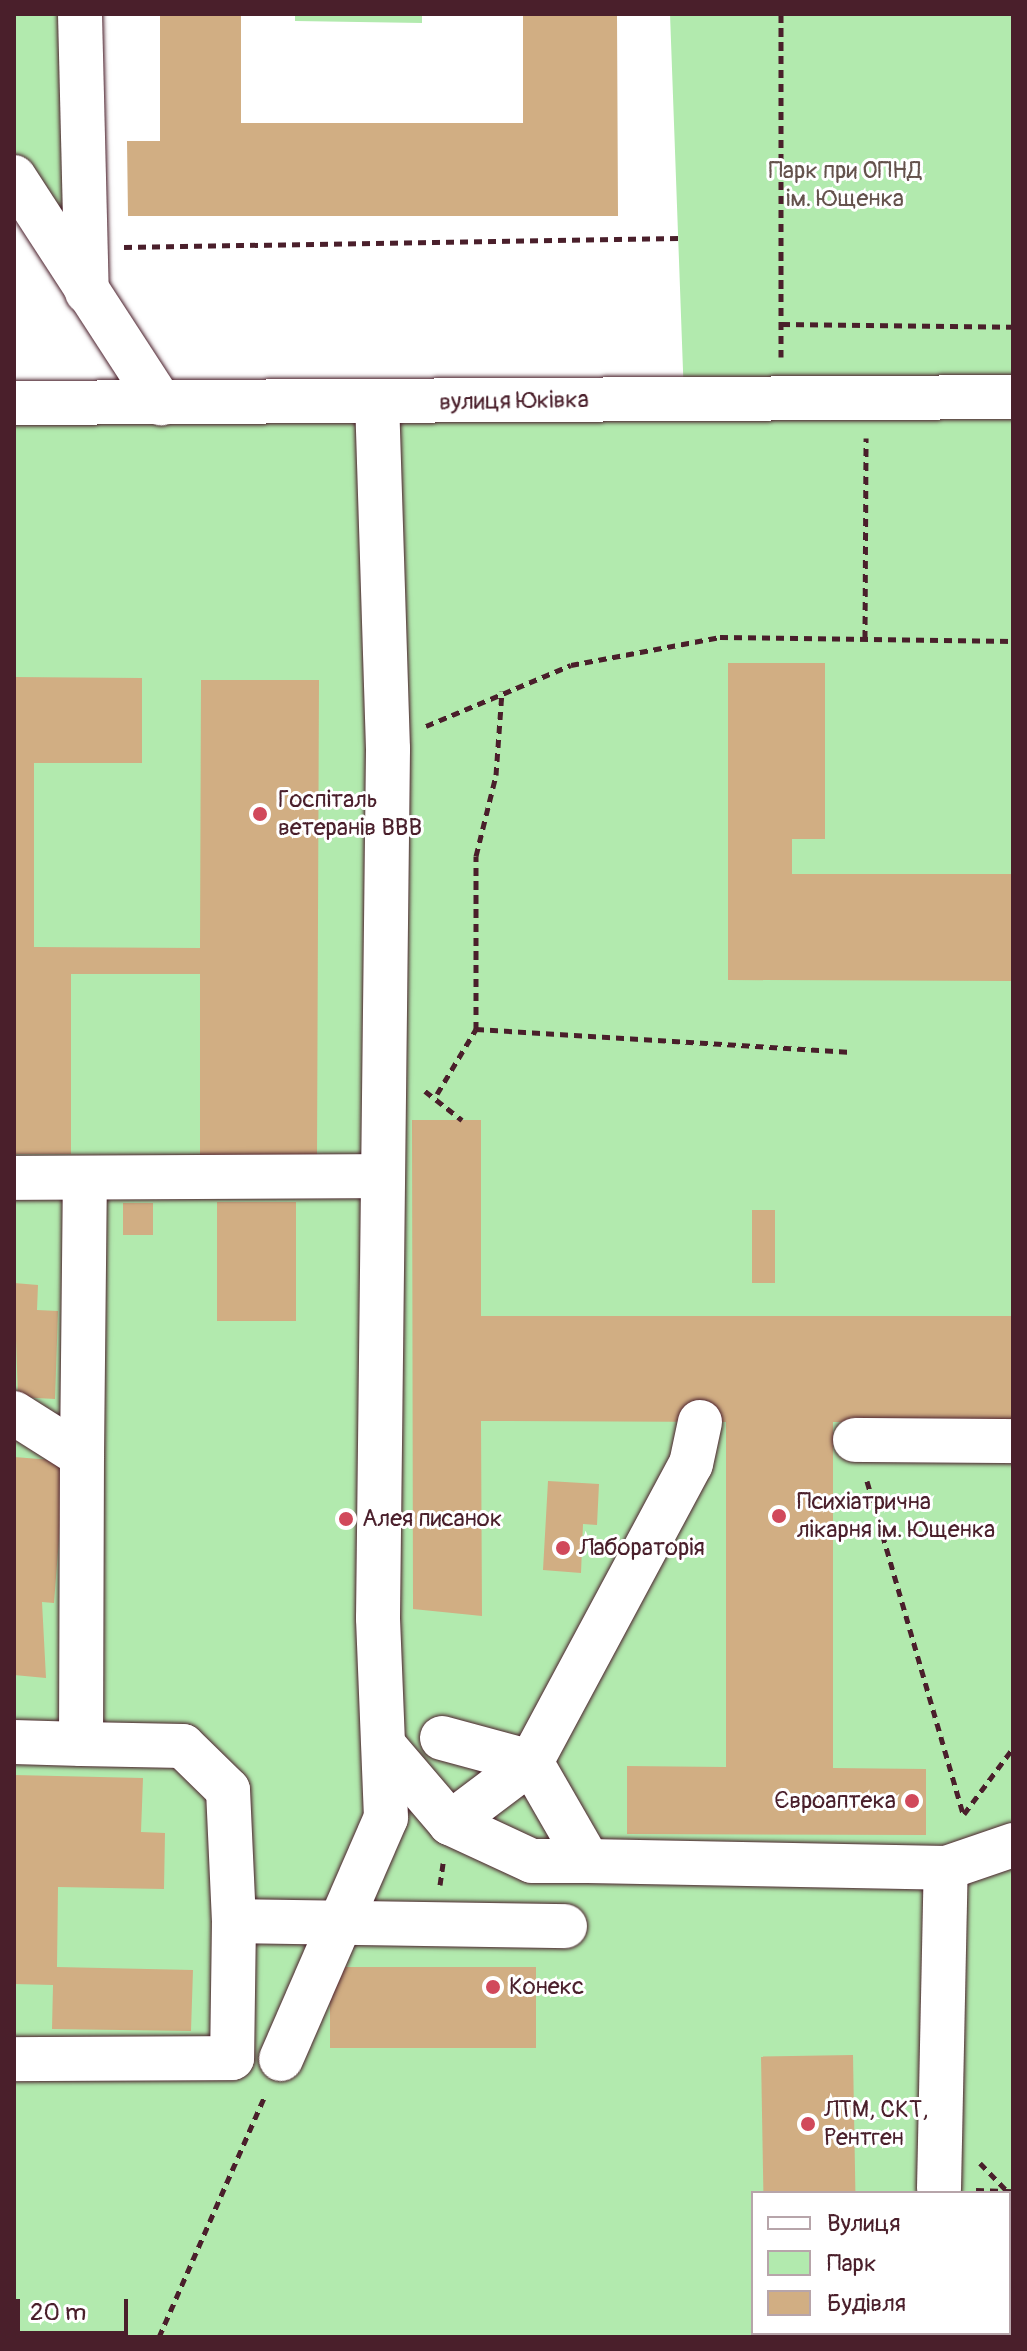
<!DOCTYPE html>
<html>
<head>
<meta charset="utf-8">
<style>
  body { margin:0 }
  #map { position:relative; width:1027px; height:2351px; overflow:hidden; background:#fff; font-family:Pangolin,sans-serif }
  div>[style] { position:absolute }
  .green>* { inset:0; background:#b2eaae }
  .building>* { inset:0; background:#d1ae83; transform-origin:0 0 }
  .path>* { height:5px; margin-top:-2.5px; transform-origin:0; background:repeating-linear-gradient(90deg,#4a1f2b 0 8px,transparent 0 14px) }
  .roads { filter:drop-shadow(0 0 2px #4a1f2b) drop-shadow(0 0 2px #4a1f2b) }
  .minor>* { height:44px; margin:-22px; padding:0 22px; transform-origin:22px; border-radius:22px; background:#fff }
  .dots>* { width:22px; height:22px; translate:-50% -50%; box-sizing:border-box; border:4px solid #fff; border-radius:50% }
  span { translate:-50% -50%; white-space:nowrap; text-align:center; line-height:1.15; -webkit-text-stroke:6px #fff; paint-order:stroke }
  .park-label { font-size:24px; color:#64524c }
  .street-label { font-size:24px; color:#4a1f2b }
  .poi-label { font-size:24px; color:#4a1f2b }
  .left { translate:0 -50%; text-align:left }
  .right { translate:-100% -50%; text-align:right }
  .frame { position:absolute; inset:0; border:16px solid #4a1f2b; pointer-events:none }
  .legend { position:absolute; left:751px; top:2191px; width:260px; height:144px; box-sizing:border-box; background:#fff; border:2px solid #b7a5aa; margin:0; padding:10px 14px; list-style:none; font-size:24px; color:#4a1f2b }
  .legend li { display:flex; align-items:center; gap:16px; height:40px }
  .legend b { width:40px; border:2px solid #b7a5aa }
  .scale { position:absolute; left:16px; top:2299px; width:112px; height:36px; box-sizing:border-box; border:4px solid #4a1f2b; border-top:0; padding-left:10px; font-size:24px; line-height:28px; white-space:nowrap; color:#4a1f2b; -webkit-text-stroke:6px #fff; paint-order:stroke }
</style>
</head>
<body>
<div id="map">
  <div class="green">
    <div style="clip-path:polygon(14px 14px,80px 14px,87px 292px,14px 177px)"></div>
    <div style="clip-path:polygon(295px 14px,422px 14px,422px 23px,295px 21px)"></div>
    <div style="clip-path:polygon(evenodd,670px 14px,1013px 14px,1013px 2337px,14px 2337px,14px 403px,684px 398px,670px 14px,753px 2193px,1009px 2193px,1009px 2333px,753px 2333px,753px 2193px)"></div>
  </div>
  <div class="building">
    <div style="clip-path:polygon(160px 14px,241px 14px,241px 123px,523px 123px,523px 14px,617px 14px,618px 216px,128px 216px,127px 141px,160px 141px)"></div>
    <div style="clip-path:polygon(728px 663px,825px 663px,825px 839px,792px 839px,792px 874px,1013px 874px,1013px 981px,728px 980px)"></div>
    <div style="clip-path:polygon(14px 677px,142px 678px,142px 763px,34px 763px,34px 947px,200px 948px,201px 680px,319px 680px,317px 1158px,200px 1158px,200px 974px,71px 974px,71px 1154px,14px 1154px)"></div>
    <div style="clip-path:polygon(412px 1120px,481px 1120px,481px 1316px,1013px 1316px,1013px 1423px,833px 1422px,833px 1768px,926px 1769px,926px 1835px,627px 1834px,627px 1766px,726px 1767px,726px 1422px,481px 1421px,482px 1616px,413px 1609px)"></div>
    <div style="left:217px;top:1202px;width:79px;height:119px"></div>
    <div style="left:123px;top:1203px;width:30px;height:32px"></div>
    <div style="left:752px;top:1210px;width:23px;height:73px"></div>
    <div style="clip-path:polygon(14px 1283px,38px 1285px,37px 1310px,58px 1311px,55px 1399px,18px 1397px)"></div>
    <div style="clip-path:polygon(14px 1457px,65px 1461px,54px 1603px,42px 1602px,46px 1678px,14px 1675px)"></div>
    <div style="clip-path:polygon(548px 1481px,599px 1484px,597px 1525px,583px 1524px,581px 1573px,543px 1570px)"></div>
    <div style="clip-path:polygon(14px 1775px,143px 1778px,141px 1832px,165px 1833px,164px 1889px,58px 1887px,57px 1967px,193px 1970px,191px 2031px,52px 2029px,53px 1985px,14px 1984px)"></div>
    <div style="left:330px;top:1967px;width:206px;height:81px"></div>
    <div style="left:853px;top:2055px;width:138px;height:92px;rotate:89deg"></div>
    <div style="left:1009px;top:2202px;width:4px;height:99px"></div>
  </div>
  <div class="path">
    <div style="left:781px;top:14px;width:343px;rotate:90deg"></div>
    <div style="left:124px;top:247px;width:555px;rotate:-0.93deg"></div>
    <div style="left:782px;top:324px;width:231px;rotate:0.7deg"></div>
    <div style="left:865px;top:638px;width:200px;rotate:-89.7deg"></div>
    <div style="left:426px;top:726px;width:157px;rotate:-22.8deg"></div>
    <div style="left:571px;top:665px;width:152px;rotate:-10.6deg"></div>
    <div style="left:720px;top:637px;width:293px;rotate:0.8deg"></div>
    <div style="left:476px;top:1029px;width:173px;rotate:-90deg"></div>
    <div style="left:476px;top:856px;width:83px;rotate:-76.1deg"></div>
    <div style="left:496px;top:775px;width:84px;rotate:-85.9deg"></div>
    <div style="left:425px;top:1091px;width:47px;rotate:38.1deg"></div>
    <div style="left:437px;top:1094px;width:76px;rotate:-59deg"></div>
    <div style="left:476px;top:1029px;width:376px;rotate:3.5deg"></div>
    <div style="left:867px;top:1481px;width:347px;rotate:73.9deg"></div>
    <div style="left:964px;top:1814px;width:82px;rotate:-53.4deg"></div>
    <div style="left:440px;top:1885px;width:22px;rotate:-82deg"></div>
    <div style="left:980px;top:2163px;width:39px;rotate:46deg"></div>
    <div style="left:976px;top:2190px;width:37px;rotate:2deg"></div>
    <div style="left:1009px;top:2324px;width:4px"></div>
    <div style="left:159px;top:2337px;width:263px;rotate:-66.3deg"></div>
  </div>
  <div class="roads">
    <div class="minor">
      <div style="left:80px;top:14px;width:278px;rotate:88.6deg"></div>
      <div style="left:14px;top:177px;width:270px;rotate:57deg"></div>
      <div style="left:14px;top:403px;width:999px;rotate:-0.34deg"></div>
      <div style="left:14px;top:1178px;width:366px;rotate:-0.3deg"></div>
      <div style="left:14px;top:1413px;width:80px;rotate:32.3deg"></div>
      <div style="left:82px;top:1456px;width:288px;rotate:90.2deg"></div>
      <div style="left:81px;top:1744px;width:102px;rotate:1.1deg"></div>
      <div style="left:183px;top:1746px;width:63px;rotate:44.4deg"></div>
      <div style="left:228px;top:1790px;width:131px;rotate:87.4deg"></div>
      <div style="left:234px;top:1921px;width:137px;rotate:90.8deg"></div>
      <div style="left:232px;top:2058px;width:218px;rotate:179.7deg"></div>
      <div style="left:855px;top:1440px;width:158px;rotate:0.4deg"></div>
      <div style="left:82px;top:1456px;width:277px;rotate:-89.4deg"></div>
      <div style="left:442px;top:1738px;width:92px;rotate:15.1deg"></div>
      <div style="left:531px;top:1762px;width:338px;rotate:-61.8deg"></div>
      <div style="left:691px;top:1464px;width:43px;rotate:-77.9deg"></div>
      <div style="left:14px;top:1742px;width:67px;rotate:1.7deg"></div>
      <div style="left:386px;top:1748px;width:99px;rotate:49.5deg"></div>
      <div style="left:450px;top:1823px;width:90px;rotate:24.9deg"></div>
      <div style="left:532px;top:1861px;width:56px"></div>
      <div style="left:450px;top:1823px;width:101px;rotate:-37deg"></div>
      <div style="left:531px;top:1762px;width:114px;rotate:60.1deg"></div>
      <div style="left:588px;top:1861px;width:358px;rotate:1.1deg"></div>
      <div style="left:946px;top:1868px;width:71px;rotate:-18.9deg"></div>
      <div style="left:234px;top:1921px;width:331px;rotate:0.9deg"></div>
      <div style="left:281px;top:2059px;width:263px;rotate:-66.5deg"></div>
      <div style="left:386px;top:1818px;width:200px;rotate:-92.3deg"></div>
      <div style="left:378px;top:1618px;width:869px;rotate:-89.34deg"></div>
      <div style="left:388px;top:749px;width:345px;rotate:-91.8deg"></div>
      <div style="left:939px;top:2189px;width:321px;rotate:-88.8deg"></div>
      <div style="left:780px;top:2333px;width:4px;rotate:90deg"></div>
    </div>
  </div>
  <div class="dots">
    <div style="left:260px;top:814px;background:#d1495b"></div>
    <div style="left:779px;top:1516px;background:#d1495b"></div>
    <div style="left:346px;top:1519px;background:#d1495b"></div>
    <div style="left:563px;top:1548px;background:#d1495b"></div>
    <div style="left:912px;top:1801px;background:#d1495b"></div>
    <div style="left:493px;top:1987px;background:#d1495b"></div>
    <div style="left:808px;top:2124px;background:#d1495b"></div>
  </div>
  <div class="park-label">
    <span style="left:845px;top:185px">Парк при ОПНД<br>ім. Ющенка</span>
  </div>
  <div class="street-label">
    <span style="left:514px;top:401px;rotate:-1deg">вулиця Юківка</span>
  </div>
  <div class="poi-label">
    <span class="left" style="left:278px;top:814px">Госпіталь<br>ветеранів ВВВ</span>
    <span class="left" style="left:797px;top:1516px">Психіатрична<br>лікарня ім. Ющенка</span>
    <span class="left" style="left:362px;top:1519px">Алея писанок</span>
    <span class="left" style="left:579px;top:1548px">Лабораторія</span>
    <span class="right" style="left:896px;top:1801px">Євроаптека</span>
    <span class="left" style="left:509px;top:1987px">Конекс</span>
    <span class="left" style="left:824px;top:2124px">ЛТМ, СКТ,<br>Рентген</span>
  </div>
  <div class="frame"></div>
  <ul class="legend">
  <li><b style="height:10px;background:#fff"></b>Вулиця</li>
  <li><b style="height:22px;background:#b2eaae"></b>Парк</li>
  <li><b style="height:22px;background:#d1ae83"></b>Будівля</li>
  </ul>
  <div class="scale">20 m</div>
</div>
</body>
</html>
